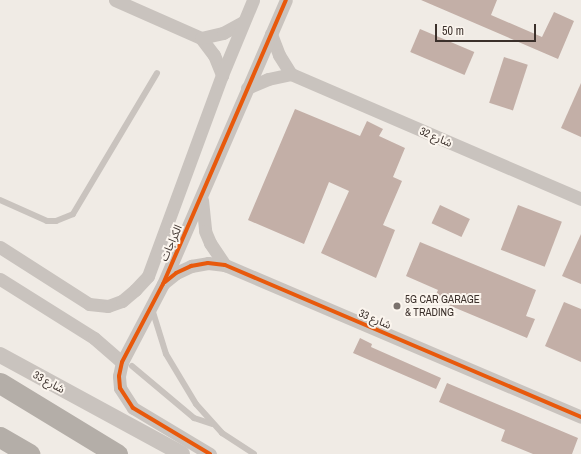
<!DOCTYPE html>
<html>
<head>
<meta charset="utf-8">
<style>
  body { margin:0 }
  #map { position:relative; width:581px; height:454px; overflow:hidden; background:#f0ebe5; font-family:"Archivo Narrow","Noto Sans Arabic",sans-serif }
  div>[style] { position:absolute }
  .building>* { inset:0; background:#c3afa7; transform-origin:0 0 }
  .service>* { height:6px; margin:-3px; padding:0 3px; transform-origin:3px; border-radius:3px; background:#c9c3be }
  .minor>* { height:13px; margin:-6.5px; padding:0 6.5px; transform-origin:6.5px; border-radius:6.5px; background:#c9c3be }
  .tertiary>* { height:16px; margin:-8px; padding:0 8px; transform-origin:8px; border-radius:8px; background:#c9c3be }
  .trunk>* { height:21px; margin:-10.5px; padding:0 10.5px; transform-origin:10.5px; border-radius:10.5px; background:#b4aea8 }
  .cycleway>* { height:4px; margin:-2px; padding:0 2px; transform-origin:2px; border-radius:2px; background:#e8590c }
  .dots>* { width:11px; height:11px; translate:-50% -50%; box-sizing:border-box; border:2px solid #fbf5ee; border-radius:50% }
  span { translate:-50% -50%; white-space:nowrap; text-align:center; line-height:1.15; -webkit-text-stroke:4px #fbf5ee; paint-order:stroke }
  .street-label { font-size:11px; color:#3b302b }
  .poi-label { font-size:11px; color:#3b302b }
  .left { translate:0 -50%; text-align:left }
  .scale { position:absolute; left:435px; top:24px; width:101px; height:18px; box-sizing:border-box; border:2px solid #3b302b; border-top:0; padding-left:5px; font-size:12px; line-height:14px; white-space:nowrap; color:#3b302b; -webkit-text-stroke:3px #fbf5ee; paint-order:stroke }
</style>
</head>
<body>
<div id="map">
  <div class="building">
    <div style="clip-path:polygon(421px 0,497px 0,491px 15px,542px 37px,554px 12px,574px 21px,558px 59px)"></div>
    <div style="left:420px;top:29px;width:59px;height:25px;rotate:23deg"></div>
    <div style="left:504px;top:57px;width:25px;height:48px;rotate:18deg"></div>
    <div style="clip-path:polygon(581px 83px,581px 137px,561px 128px)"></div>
    <div style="clip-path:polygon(295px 109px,360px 136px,367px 121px,383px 129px,379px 136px,405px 148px,393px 177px,402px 181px,383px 225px,395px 230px,376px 278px,321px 253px,349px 191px,329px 182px,304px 244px,248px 220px)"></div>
    <div style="left:440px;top:205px;width:33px;height:20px;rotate:25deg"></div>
    <div style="left:518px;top:205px;width:47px;height:48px;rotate:21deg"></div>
    <div style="clip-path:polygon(581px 234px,581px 284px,562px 276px)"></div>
    <div style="clip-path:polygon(420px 242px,536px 290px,526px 316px,535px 319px,527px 338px,434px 299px,438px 290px,406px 276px)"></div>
    <div style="clip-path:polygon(564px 302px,581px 309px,581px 362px,545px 346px)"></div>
    <div style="clip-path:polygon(360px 338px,372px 344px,371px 347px,441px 378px,436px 389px,353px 353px)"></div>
    <div style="clip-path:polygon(447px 383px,578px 438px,572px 454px,533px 454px,501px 441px,505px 430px,439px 402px)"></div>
  </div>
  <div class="service">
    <div style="left:0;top:200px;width:51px;rotate:24.1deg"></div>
    <div style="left:47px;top:221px;width:9px"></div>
    <div style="left:56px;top:221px;width:18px;rotate:-22deg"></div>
    <div style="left:73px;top:214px;width:164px;rotate:-59.2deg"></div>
    <div style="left:152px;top:309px;width:47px;rotate:72.7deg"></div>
    <div style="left:166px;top:354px;width:58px;rotate:59deg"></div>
    <div style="left:196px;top:404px;width:39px;rotate:48deg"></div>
    <div style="left:222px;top:433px;width:38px;rotate:33deg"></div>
    <div style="left:132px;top:366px;width:81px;rotate:40deg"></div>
    <div style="left:194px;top:418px;width:19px;rotate:18deg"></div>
  </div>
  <div class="minor">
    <div style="left:115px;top:0;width:94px;rotate:23.8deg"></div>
    <div style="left:201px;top:38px;width:21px;rotate:53deg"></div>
    <div style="left:214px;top:55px;width:22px;rotate:68deg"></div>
    <div style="left:271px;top:34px;width:22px;rotate:69deg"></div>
    <div style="left:279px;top:55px;width:22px;rotate:58deg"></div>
    <div style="left:291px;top:74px;width:316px;rotate:23.3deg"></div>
    <div style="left:201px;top:38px;width:23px;rotate:-13deg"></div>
    <div style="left:223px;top:33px;width:23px;rotate:-29deg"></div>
    <div style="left:247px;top:88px;width:23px;rotate:-23deg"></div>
    <div style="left:268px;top:79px;width:24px;rotate:-12deg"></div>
    <div style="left:202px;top:200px;width:31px;rotate:84deg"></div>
    <div style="left:205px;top:231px;width:13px;rotate:67deg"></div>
    <div style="left:210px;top:243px;width:27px;rotate:56deg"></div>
    <div style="left:0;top:247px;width:106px;rotate:32.6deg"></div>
    <div style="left:89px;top:304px;width:19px;rotate:6deg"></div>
    <div style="left:108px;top:306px;width:15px;rotate:-20deg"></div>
    <div style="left:122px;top:301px;width:17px;rotate:-40deg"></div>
    <div style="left:135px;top:290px;width:19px;rotate:-47deg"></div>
    <div style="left:148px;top:276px;width:214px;rotate:-69.8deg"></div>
    <div style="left:222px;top:75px;width:81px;rotate:-67.5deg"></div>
    <div style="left:0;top:279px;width:111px;rotate:32.1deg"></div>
    <div style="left:94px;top:338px;width:37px;rotate:41deg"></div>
    <div style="left:165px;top:282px;width:14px;rotate:-39deg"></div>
    <div style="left:176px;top:273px;width:17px;rotate:-25deg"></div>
    <div style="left:191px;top:266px;width:17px;rotate:-10deg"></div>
    <div style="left:208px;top:263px;width:17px;rotate:7deg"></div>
    <div style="left:225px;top:265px;width:387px;rotate:23.1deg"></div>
    <div style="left:210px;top:454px;width:90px;rotate:-149.1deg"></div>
    <div style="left:133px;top:408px;width:24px;rotate:-123deg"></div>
    <div style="left:120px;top:388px;width:12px;rotate:-95deg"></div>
    <div style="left:119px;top:376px;width:14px;rotate:-78deg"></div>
    <div style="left:122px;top:362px;width:88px;rotate:-62.3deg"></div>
    <div style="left:163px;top:284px;width:309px;rotate:-66.6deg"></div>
  </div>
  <div class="tertiary">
    <div style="left:0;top:355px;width:207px;rotate:28.5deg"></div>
  </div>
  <div class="trunk">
    <div style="left:0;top:383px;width:137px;rotate:31.3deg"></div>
    <div style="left:0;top:437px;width:34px;rotate:30deg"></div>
  </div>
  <div class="cycleway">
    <div style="left:165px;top:282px;width:14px;rotate:-39deg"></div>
    <div style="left:176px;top:273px;width:17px;rotate:-25deg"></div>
    <div style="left:191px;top:266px;width:17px;rotate:-10deg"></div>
    <div style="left:208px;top:263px;width:17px;rotate:7deg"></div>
    <div style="left:225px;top:265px;width:387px;rotate:23.1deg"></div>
    <div style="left:210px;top:454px;width:90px;rotate:-149.1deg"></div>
    <div style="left:133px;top:408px;width:24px;rotate:-123deg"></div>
    <div style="left:120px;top:388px;width:12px;rotate:-95deg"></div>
    <div style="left:119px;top:376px;width:14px;rotate:-78deg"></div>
    <div style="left:122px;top:362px;width:88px;rotate:-62.3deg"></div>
    <div style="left:163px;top:284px;width:309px;rotate:-66.6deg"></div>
  </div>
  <div class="dots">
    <div style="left:397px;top:306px;background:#7a716c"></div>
  </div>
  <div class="street-label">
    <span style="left:436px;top:137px;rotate:23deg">شارع 32</span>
    <span style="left:171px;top:243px;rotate:-66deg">الكراجات</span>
    <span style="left:375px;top:319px;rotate:23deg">شارع 33</span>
    <span style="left:49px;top:382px;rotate:29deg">شارع 33</span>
  </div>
  <div class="poi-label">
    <span class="left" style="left:405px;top:306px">5G CAR GARAGE<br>&amp; TRADING</span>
  </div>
  <div class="scale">50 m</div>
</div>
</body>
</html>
